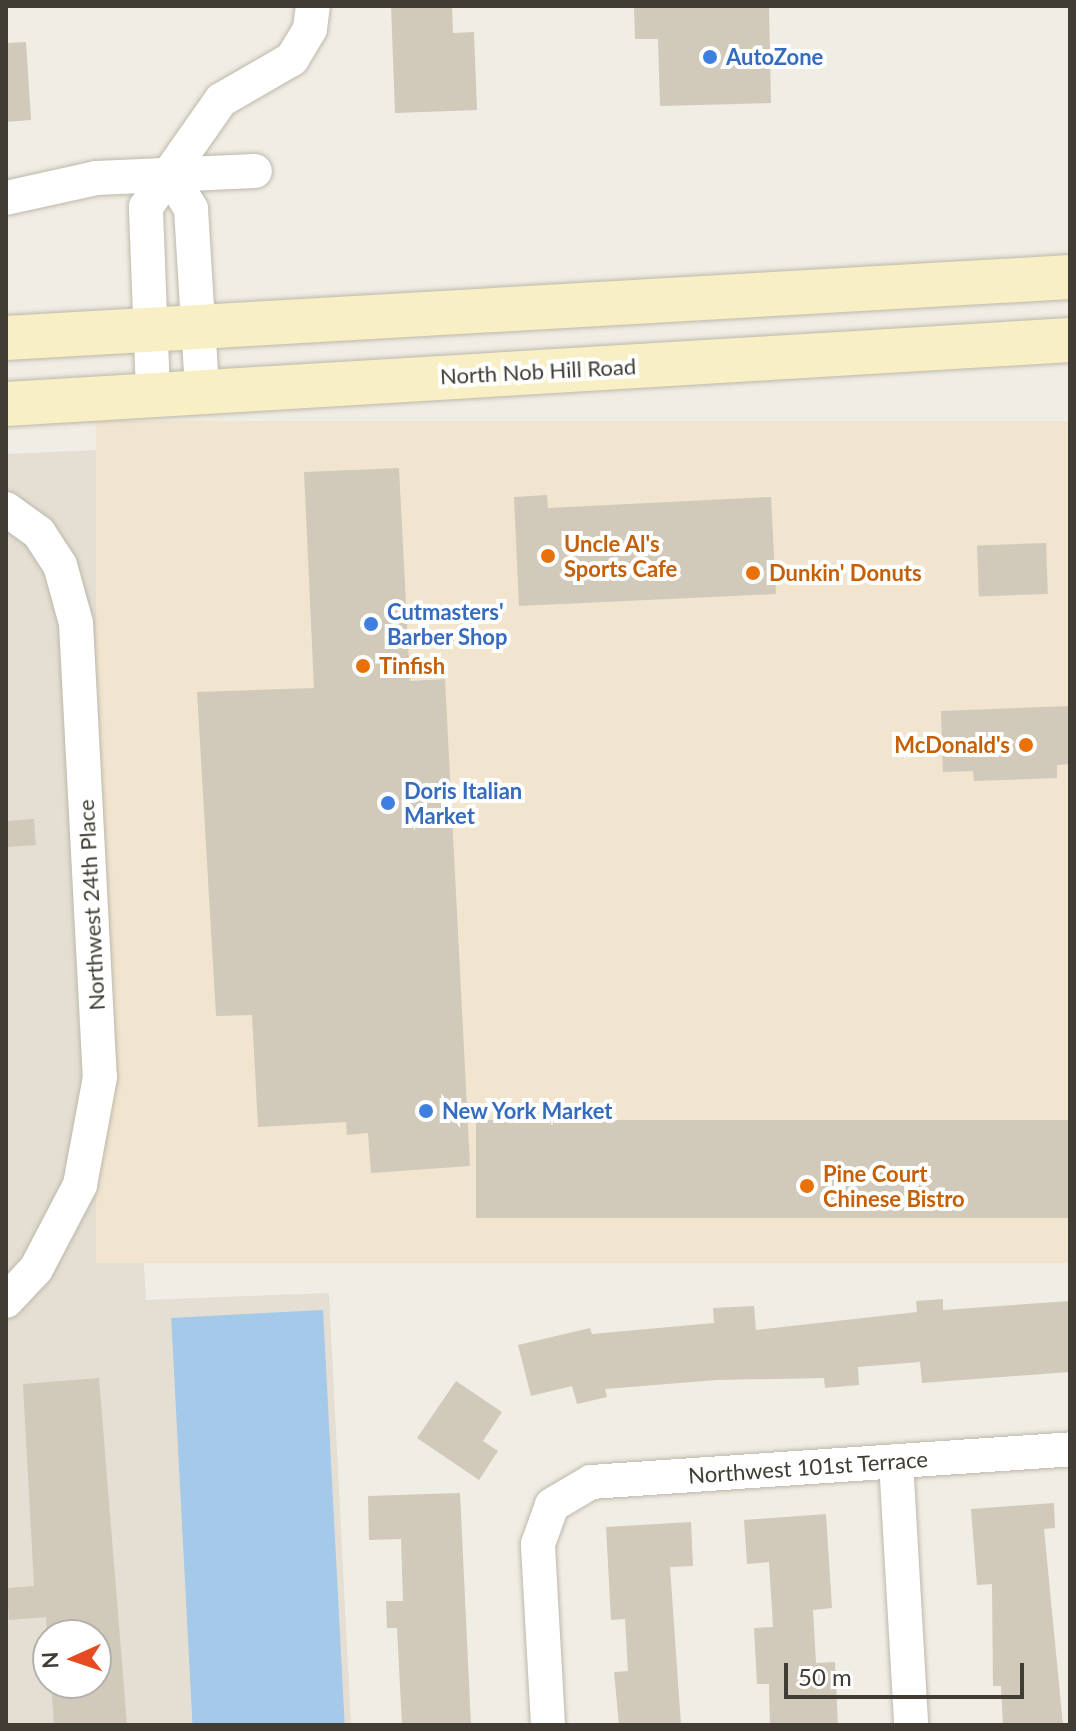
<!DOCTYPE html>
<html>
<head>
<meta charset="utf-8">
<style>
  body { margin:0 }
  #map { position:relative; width:1076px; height:1731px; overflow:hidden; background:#f0ede4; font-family:Lato,sans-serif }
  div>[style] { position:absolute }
  .residential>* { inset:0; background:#e4dfd2 }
  .commercial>* { inset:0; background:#f1e5d0; transform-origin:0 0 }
  .water>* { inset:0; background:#a4c9e9; transform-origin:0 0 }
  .building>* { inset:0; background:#d1c9ba; transform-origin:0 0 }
  .roads { filter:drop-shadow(0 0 2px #bdb8aa) drop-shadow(0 0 2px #bdb8aa) }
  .minor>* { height:34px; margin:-17px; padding:0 17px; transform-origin:17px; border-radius:17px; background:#fff }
  .secondary>* { height:44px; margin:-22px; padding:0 22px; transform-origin:22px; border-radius:22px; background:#f9efc4 }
  .dots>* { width:22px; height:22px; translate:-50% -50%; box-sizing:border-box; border:4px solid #fff; border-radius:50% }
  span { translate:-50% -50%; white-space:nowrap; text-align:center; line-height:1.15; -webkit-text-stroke:8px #fff; paint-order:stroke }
  .shop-label { font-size:22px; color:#366cbe; font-weight:700 }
  .left { translate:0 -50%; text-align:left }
  .street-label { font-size:22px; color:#413d34 }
  .food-label { font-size:22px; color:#c56008; font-weight:700 }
  .right { translate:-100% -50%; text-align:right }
  .frame { position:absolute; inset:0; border:8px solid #413d34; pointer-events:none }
  .north { position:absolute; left:32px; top:1619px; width:80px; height:80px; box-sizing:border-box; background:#fff; border:2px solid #b3b1ae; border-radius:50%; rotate:267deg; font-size:22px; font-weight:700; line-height:32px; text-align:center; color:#413d34 }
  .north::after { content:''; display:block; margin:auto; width:28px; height:36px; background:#e74b24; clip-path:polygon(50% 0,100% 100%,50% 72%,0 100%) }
  .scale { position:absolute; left:784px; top:1663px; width:240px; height:36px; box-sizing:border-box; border:4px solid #413d34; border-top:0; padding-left:10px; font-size:24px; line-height:28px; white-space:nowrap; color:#413d34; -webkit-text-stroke:6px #fff; paint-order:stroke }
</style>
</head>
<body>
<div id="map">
  <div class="residential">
    <div style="clip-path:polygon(evenodd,96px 450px,146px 1300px,329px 1293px,351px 1725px,6px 1725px,6px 454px,96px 450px,48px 1635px,96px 1635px,96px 1683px,48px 1683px,48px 1635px)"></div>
  </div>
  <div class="commercial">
    <div style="left:1070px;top:421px;width:842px;height:974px;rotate:90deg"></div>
  </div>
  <div class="water">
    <div style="left:323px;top:1310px;width:416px;height:152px;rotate:87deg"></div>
  </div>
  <div class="building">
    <div style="clip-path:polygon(391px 6px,452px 6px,453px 33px,474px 32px,477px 110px,395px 113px)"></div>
    <div style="clip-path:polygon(634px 6px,769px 6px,771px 103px,660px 106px,658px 39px,635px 39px)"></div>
    <div style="clip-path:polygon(26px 42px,31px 120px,6px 122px,6px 43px)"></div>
    <div style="clip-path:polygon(399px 468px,410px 681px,445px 679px,470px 1166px,371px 1173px,368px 1133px,347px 1135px,346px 1122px,258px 1127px,252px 1015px,216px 1016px,197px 692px,314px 688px,304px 472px)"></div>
    <div style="clip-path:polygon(547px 495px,548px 508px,771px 497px,776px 594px,519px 606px,514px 497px)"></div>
    <div style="left:1046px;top:543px;width:51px;height:69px;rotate:88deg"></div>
    <div style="clip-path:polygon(1070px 706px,1070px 764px,1057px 765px,1057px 778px,974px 781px,973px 771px,943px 772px,941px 711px)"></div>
    <div style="left:34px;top:819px;width:26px;height:28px;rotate:86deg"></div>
    <div style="left:1070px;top:1120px;width:98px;height:594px;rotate:90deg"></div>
    <div style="clip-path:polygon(943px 1299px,943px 1310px,1070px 1301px,1070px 1372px,922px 1383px,920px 1362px,858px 1367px,859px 1385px,825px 1388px,824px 1378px,717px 1380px,605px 1389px,607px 1397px,577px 1404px,572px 1386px,531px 1396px,518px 1345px,590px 1328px,592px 1334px,714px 1323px,713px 1308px,754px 1306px,756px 1330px,917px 1312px,916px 1301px)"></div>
    <div style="clip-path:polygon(99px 1378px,127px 1725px,54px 1725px,51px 1683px,96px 1683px,96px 1635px,47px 1635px,46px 1617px,9px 1620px,7px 1588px,34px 1586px,23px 1384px)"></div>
    <div style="clip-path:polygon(456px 1381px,502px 1412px,483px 1441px,498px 1451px,479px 1480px,417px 1438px)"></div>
    <div style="clip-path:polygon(460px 1493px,471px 1725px,402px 1725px,397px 1628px,387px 1628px,386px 1601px,403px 1601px,401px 1539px,369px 1540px,368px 1496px)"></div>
    <div style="clip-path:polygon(1054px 1503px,1055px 1528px,1044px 1529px,1063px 1725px,1003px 1725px,1001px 1686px,993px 1686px,992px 1584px,977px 1585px,971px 1509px)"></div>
    <div style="clip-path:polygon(826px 1514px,832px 1608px,813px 1610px,816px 1663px,835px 1662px,838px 1725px,770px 1725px,769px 1684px,757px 1684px,754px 1628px,773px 1627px,769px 1562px,747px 1564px,744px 1520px)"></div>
    <div style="clip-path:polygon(691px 1522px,693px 1566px,670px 1567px,681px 1725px,619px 1725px,614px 1672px,628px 1671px,625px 1619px,611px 1620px,606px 1527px)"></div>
  </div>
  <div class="roads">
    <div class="minor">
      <div style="left:170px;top:175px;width:40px;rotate:58deg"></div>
      <div style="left:191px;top:209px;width:181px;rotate:86.5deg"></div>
      <div style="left:6px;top:198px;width:92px;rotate:-12.5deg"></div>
      <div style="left:96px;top:178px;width:159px;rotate:-2.5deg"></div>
      <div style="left:153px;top:393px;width:186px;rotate:-92.2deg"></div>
      <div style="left:146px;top:207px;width:131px;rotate:-55deg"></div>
      <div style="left:221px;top:100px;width:82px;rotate:-30deg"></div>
      <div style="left:292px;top:59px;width:35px;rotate:-59deg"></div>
      <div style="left:310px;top:29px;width:23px;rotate:-83deg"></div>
      <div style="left:6px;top:509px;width:41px;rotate:36deg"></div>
      <div style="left:39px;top:533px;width:38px;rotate:57deg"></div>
      <div style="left:60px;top:565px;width:60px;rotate:74.6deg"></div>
      <div style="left:76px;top:623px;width:455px;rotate:87deg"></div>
      <div style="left:100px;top:1077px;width:110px;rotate:100.5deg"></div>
      <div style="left:80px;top:1185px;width:95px;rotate:117.6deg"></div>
      <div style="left:36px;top:1269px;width:44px;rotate:133.2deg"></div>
      <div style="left:896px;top:1461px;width:264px;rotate:86.7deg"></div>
      <div style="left:548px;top:1725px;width:181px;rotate:-93.2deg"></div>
      <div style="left:538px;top:1544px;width:41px;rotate:-70.3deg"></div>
      <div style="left:552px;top:1505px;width:45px;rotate:-30.5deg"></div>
      <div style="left:591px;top:1482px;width:480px;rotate:-3.9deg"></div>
    </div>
    <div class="secondary">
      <div style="left:6px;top:338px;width:1066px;rotate:-3.28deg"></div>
      <div style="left:6px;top:404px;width:1066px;rotate:-3.44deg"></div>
    </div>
  </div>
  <div class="dots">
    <div style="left:710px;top:57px;background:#3f7fe0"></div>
    <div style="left:548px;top:556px;background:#e8710a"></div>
    <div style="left:753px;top:573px;background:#e8710a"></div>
    <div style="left:371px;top:624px;background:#3f7fe0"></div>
    <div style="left:363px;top:666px;background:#e8710a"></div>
    <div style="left:1026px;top:745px;background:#e8710a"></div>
    <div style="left:388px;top:803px;background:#3f7fe0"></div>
    <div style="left:426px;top:1111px;background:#3f7fe0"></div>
    <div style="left:807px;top:1186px;background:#e8710a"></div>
  </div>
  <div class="shop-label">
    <span class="left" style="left:726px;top:57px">AutoZone</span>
    <span class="left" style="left:387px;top:624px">Cutmasters'<br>Barber Shop</span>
    <span class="left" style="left:404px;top:803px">Doris Italian<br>Market</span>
    <span class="left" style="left:442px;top:1111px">New York Market</span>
  </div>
  <div class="street-label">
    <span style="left:538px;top:371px;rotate:-3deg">North Nob Hill Road</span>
    <span style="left:91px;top:905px;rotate:-93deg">Northwest 24th Place</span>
    <span style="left:808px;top:1467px;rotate:-4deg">Northwest 101st Terrace</span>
  </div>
  <div class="food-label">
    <span class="left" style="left:564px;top:556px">Uncle Al's<br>Sports Cafe</span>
    <span class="left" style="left:769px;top:573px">Dunkin' Donuts</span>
    <span class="left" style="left:379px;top:666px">Tinfish</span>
    <span class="right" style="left:1010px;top:745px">McDonald's</span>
    <span class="left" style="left:823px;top:1186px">Pine Court<br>Chinese Bistro</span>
  </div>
  <div class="frame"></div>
  <div class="north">N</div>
  <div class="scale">50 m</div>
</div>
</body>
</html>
